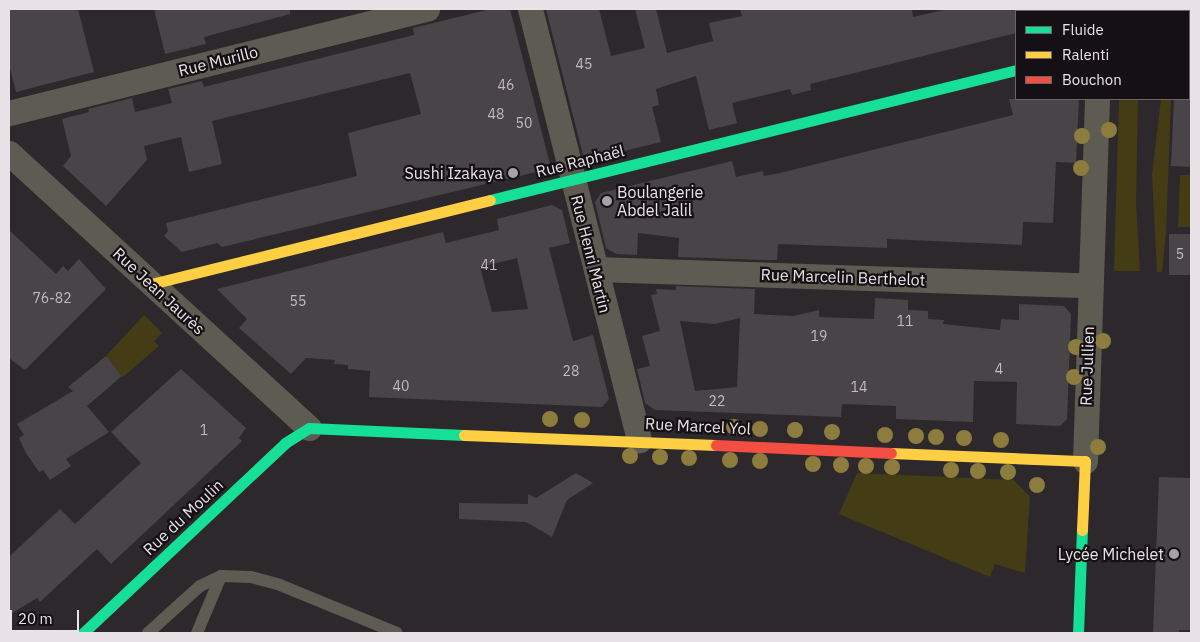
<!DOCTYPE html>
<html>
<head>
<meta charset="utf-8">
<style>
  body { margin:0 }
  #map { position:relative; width:1200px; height:642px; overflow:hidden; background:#2d282b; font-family:"IBM Plex Sans",sans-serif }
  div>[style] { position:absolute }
  .green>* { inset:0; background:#443c15 }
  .building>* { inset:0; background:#484447; transform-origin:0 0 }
  .lane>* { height:12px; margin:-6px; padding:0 6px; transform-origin:6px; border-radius:6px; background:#5e5b52 }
  .street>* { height:25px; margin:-12.5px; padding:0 12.5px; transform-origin:12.5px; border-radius:12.5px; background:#5e5b52 }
  .fast>* { height:11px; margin:-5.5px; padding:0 5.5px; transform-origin:5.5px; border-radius:5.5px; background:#16e098 }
  .slow>* { height:11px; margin:-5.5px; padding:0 5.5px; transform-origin:5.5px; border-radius:5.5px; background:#ffcf43 }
  .jam>* { height:11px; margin:-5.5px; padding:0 5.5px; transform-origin:5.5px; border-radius:5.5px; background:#f24e42 }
  .trees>* { width:16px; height:16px; margin:-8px; border-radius:50%; background:#8c7c3d }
  .dots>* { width:14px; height:14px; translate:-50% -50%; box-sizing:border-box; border:2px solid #141013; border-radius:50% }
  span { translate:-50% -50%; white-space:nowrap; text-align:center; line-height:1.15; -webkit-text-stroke:4.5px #141013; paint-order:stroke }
  .number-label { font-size:14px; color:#c1bbbf }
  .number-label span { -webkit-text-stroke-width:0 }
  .street-label { font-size:16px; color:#e9e3e7 }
  .poi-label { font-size:16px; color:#e9e3e7 }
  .right { translate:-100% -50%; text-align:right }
  .left { translate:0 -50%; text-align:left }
  .frame { position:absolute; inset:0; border:10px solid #e9e3e7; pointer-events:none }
  .legend { position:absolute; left:1015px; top:10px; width:175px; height:90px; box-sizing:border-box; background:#141013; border:1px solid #696468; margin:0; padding:6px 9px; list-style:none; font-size:15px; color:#e9e3e7 }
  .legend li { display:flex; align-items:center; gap:10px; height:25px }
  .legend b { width:25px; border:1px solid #696468 }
  .scale { position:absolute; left:10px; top:610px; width:69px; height:22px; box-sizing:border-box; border:2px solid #e9e3e7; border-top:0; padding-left:6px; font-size:15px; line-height:18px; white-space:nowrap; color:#e9e3e7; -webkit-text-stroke:4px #141013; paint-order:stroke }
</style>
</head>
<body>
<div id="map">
  <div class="green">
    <div style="clip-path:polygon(1119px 99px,1138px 99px,1136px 202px,1140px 271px,1114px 271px)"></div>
    <div style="clip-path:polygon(1161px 99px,1171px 99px,1166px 233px,1162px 272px,1157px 272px,1152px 174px)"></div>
    <div style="clip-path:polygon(1180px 175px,1191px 175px,1191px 227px,1178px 227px)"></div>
    <div style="clip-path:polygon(144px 315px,162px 333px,154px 341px,159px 346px,123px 377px,106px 356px)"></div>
    <div style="clip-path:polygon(857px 473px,1014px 480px,1030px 497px,1025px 573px,995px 564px,990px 577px,839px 514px)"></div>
  </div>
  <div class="building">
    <div style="clip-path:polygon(9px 9px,78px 9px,94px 72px,16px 92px,9px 65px)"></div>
    <div style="clip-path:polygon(154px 9px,290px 9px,290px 14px,204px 37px,206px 44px,165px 54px)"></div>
    <div style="clip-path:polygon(491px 9px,510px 9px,550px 164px,545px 170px,222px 247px,217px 243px,182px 252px,164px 236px,168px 231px,166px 223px,357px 176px,348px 133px,421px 114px,410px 73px,212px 121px,222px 164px,189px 172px,181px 137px,144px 146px,147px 160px,106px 206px,63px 166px,71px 156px,62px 119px,89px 112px,88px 109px,132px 98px,135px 112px,172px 103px,168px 89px,202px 81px,204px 87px,414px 35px,413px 28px)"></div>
    <div style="clip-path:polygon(546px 9px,599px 9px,611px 56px,645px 48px,635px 9px,656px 9px,667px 53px,713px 41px,709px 23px,742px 16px,740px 9px,912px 9px,913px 17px,948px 9px,1016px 9px,1016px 33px,810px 84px,811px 90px,792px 95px,790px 89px,732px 103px,737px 123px,709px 130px,696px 76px,656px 89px,659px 105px,652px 107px,661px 142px,591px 159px,583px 155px)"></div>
    <div style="clip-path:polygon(1009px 99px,1079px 99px,1076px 163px,1056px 162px,1053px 223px,1023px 222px,1022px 245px,887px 239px,887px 248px,778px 244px,777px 260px,765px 260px,678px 257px,679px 238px,638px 233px,637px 255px,616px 254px,606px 248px,595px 202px,601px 193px,732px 161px,736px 177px,763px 171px,764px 176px,780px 173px,1013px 115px)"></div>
    <div style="clip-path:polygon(1174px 99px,1191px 99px,1191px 167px,1171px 166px)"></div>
    <div style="clip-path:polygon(evenodd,552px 205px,562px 210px,570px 243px,549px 248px,573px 341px,593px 335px,609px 399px,602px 407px,369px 397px,370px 371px,348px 369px,348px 365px,334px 364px,335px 360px,306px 358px,291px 374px,239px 328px,247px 319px,217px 289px,443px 232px,446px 243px,499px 230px,497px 219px,552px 205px,517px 258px,528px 309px,492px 312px,480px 267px,517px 258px)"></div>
    <div style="clip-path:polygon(9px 230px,56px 274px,63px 266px,68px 271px,79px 259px,106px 289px,25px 370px,9px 358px)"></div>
    <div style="left:1169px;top:234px;width:22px;height:41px"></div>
    <div style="clip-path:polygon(evenodd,676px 286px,755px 289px,754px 314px,793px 316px,819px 310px,819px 317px,874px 319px,875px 298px,908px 300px,908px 310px,928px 311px,928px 319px,944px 320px,943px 324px,1000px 330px,1001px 319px,1019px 320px,1019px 304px,1064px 306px,1071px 314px,1067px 419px,1060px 426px,1016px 424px,1017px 382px,974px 381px,973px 422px,896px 419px,896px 406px,842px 404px,841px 417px,655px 410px,645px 403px,637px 369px,650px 366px,642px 336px,660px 331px,651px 295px,657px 294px,656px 289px,676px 290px,676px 286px,740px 318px,737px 387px,695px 391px,680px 321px,715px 324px,740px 318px)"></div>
    <div style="clip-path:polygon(106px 356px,122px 376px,87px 406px,109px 432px,66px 459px,71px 466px,50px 480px,43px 470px,39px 472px,26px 453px,19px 438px,24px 435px,17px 424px,73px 391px,68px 387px)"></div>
    <div style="clip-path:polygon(181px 369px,246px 428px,239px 438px,242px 441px,111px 564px,97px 549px,40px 602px,37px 598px,9px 615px,9px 557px,60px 509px,75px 524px,141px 463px,111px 432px)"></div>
    <div style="clip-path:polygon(576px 473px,593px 483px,567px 500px,552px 537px,526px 522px,459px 519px,459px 503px,528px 504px,528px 494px,536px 498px)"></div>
    <div style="clip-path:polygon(1159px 477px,1191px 478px,1191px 630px,1179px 630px,1179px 633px,1153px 633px)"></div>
  </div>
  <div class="lane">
    <div style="left:148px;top:633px;width:70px;rotate:-42.1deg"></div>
    <div style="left:200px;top:586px;width:23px;rotate:-25deg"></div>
    <div style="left:221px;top:576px;width:30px;rotate:2deg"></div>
    <div style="left:251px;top:577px;width:30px;rotate:15deg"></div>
    <div style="left:280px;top:585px;width:126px;rotate:22.3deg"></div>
    <div style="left:197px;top:633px;width:62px;rotate:-67.2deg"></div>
  </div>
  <div class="street">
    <div style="left:530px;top:9px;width:445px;rotate:75.8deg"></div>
    <div style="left:1100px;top:11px;width:2px;rotate:-90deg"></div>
    <div style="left:9px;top:113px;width:431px;rotate:-14deg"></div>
    <div style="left:9px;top:153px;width:407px;rotate:42.5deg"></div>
    <div style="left:596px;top:269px;width:494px;rotate:1.9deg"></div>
    <div style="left:1085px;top:461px;width:362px;rotate:-88.1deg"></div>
  </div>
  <div class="fast">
    <div style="left:490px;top:200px;width:542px;rotate:-13.88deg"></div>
    <div style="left:83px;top:633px;width:277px;rotate:-43.2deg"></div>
    <div style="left:285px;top:443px;width:28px;rotate:-32deg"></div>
    <div style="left:309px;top:428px;width:155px;rotate:2.6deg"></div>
    <div style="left:1078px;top:633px;width:103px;rotate:-87.8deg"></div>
  </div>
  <div class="slow">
    <div style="left:151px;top:284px;width:349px;rotate:-13.9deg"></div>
    <div style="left:464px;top:435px;width:252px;rotate:2.3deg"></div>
    <div style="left:891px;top:453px;width:194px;rotate:2.4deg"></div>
    <div style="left:1085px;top:461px;width:69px;rotate:92.5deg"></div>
  </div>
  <div class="jam">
    <div style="left:716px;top:445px;width:175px;rotate:2.6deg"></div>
  </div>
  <div class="trees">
    <div style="left:1109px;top:130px"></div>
    <div style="left:1082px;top:136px"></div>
    <div style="left:1081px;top:168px"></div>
    <div style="left:1103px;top:341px"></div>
    <div style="left:1076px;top:347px"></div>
    <div style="left:1074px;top:377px"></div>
    <div style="left:550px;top:419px"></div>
    <div style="left:582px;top:420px"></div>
    <div style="left:734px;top:427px"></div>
    <div style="left:760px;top:429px"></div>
    <div style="left:795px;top:430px"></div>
    <div style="left:832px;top:432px"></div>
    <div style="left:885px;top:435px"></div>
    <div style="left:916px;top:436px"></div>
    <div style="left:936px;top:437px"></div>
    <div style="left:964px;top:438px"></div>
    <div style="left:1001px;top:440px"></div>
    <div style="left:1098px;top:447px"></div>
    <div style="left:630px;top:456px"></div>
    <div style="left:660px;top:457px"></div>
    <div style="left:689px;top:458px"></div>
    <div style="left:730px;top:460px"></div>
    <div style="left:760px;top:461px"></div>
    <div style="left:813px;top:464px"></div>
    <div style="left:841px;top:465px"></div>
    <div style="left:866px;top:466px"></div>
    <div style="left:892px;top:467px"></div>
    <div style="left:951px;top:470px"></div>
    <div style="left:978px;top:471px"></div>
    <div style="left:1008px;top:472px"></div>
    <div style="left:1037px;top:485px"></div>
  </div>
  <div class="dots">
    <div style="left:513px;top:173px;background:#a7a2a5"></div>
    <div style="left:607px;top:201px;background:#a7a2a5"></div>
    <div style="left:1174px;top:554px;background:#a7a2a5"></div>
  </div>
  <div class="number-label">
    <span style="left:584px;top:64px">45</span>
    <span style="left:506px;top:85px">46</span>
    <span style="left:496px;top:114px">48</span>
    <span style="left:524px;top:123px">50</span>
    <span style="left:1180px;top:254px">5</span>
    <span style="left:489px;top:265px">41</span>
    <span style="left:52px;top:298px">76-82</span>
    <span style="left:298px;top:301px">55</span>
    <span style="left:905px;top:321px">11</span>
    <span style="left:819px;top:336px">19</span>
    <span style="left:999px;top:369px">4</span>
    <span style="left:571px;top:371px">28</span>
    <span style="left:401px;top:386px">40</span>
    <span style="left:859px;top:387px">14</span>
    <span style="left:717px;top:401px">22</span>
    <span style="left:204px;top:430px">1</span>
  </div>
  <div class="street-label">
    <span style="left:218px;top:61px;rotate:-14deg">Rue Murillo</span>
    <span style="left:580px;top:161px;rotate:-14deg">Rue Raphaël</span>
    <span style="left:591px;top:254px;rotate:76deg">Rue Henri Martin</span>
    <span style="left:843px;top:277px;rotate:2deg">Rue Marcelin Berthelot</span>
    <span style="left:159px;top:291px;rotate:43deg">Rue Jean Jaurès</span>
    <span style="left:1087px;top:366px;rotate:-88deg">Rue Jullien</span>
    <span style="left:698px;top:426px;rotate:3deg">Rue Marcel Yol</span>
    <span style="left:183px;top:517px;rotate:-43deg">Rue du Moulin</span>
  </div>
  <div class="poi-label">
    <span class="right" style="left:503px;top:173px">Sushi Izakaya</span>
    <span class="left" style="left:617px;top:201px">Boulangerie<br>Abdel Jalil</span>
    <span class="right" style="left:1164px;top:554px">Lycée Michelet</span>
  </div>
  <div class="frame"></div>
  <ul class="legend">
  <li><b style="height:6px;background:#16e098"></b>Fluide</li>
  <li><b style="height:6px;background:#ffcf43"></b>Ralenti</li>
  <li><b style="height:6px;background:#f24e42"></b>Bouchon</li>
  </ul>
  <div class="scale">20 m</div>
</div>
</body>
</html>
